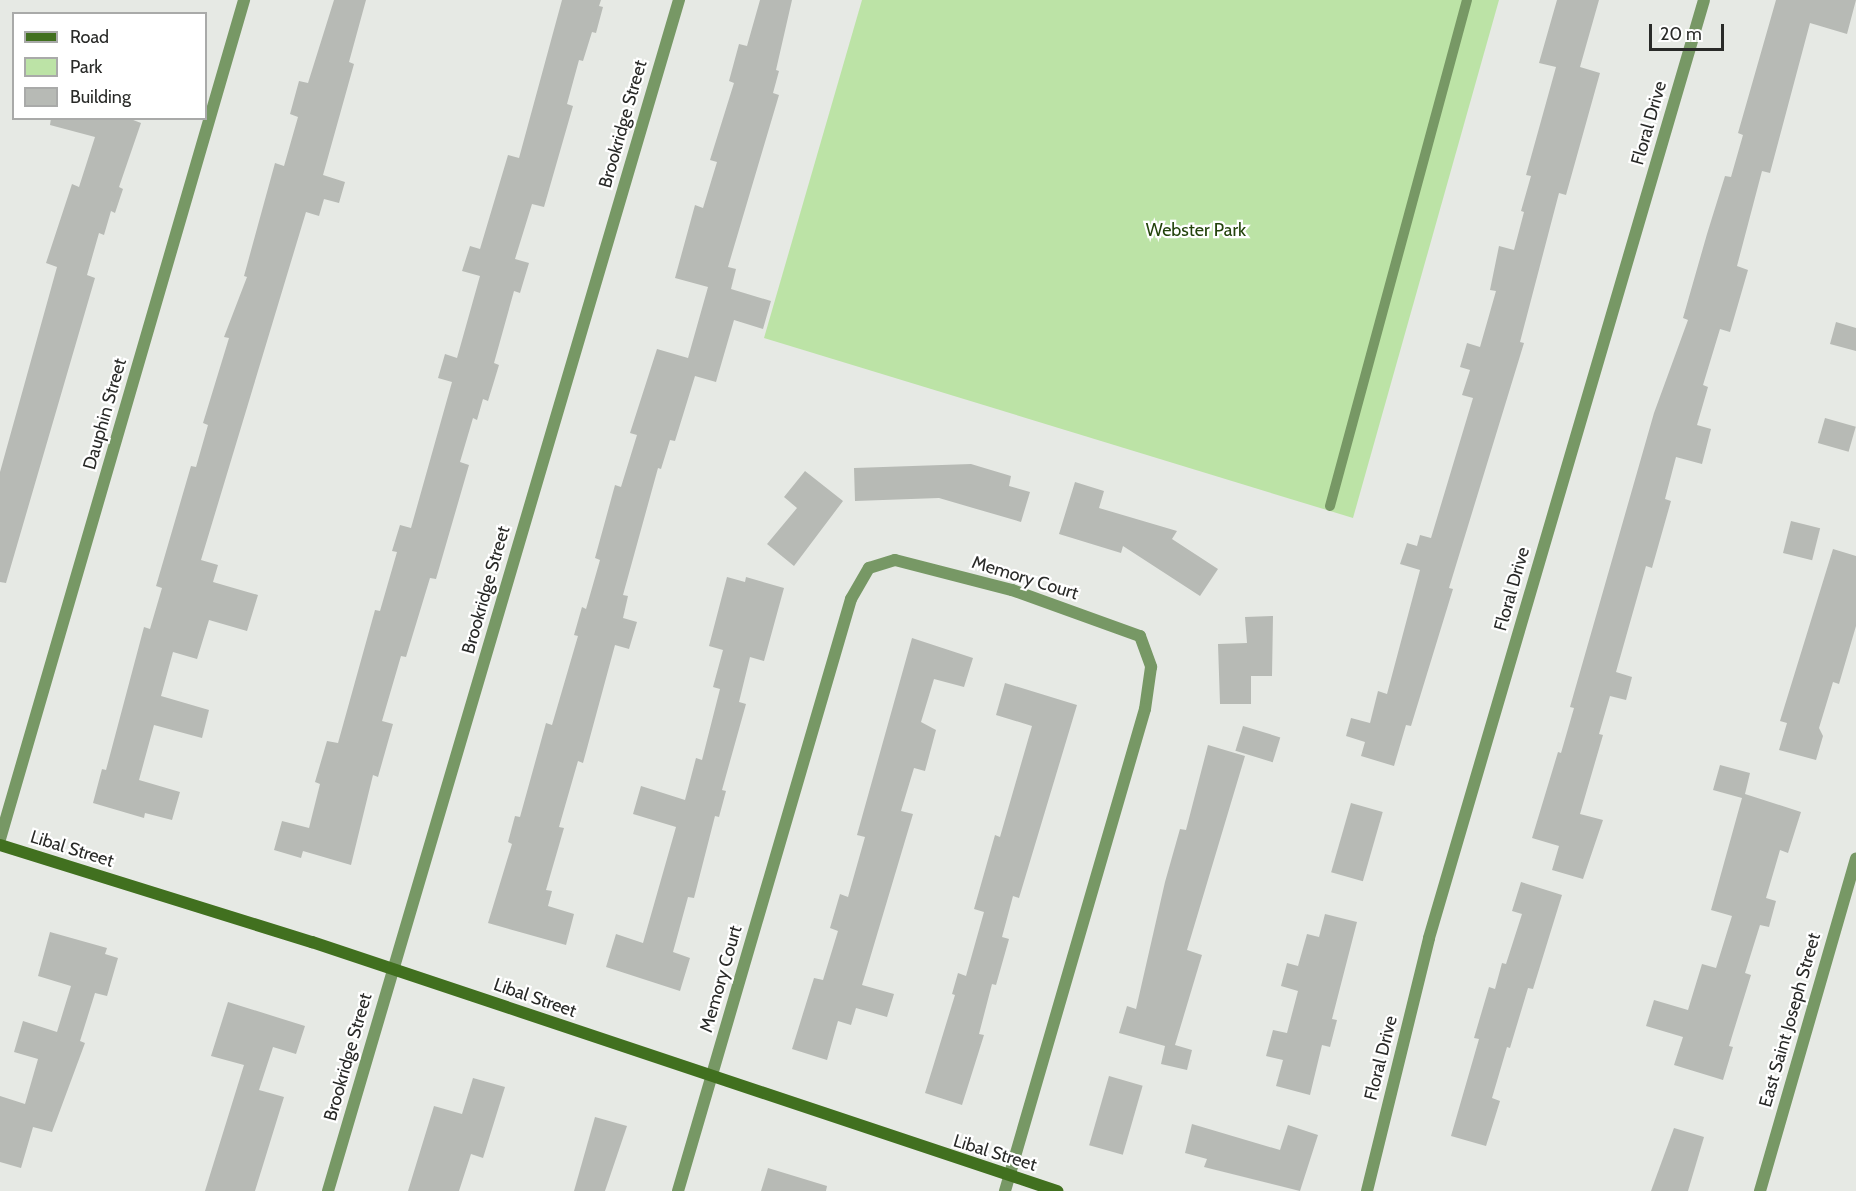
<!DOCTYPE html>
<html>
<head>
<meta charset="utf-8">
<style>
  body { margin:0 }
  #map { position:relative; width:1856px; height:1191px; overflow:hidden; background:#e6e9e4; font-family:Cabin,sans-serif }
  div>[style] { position:absolute }
  .green>* { inset:0; background:#bce3a6 }
  .building>* { inset:0; background:#b7bab5; transform-origin:0 0 }
  .lane>* { height:10px; margin:-5px; padding:0 5px; transform-origin:5px; border-radius:5px; background:#779865 }
  .street>* { height:12px; margin:-6px; padding:0 6px; transform-origin:6px; border-radius:6px; background:#779865 }
  .secondary>* { height:12px; margin:-6px; padding:0 6px; transform-origin:6px; border-radius:6px; background:#41701f }
  span { translate:-50% -50%; white-space:nowrap; text-align:center; line-height:1.15; -webkit-text-stroke:4.5px #fff; paint-order:stroke }
  .street-label { font-size:18px; color:#292a28 }
  .park-label { font-size:18px; color:#23430b }
  .legend { position:absolute; left:12px; top:12px; width:195px; height:108px; box-sizing:border-box; background:#fff; border:2px solid #a9aaa9; margin:0; padding:8px 10px; list-style:none; font-size:18px; color:#292a28 }
  .legend li { display:flex; align-items:center; gap:12px; height:30px }
  .legend b { width:30px; border:2px solid #a9aaa9 }
  .scale { position:absolute; left:1649px; top:24px; width:75px; height:27px; box-sizing:border-box; border:3px solid #292a28; border-top:0; padding-left:8px; font-size:18px; line-height:21px; white-space:nowrap; color:#292a28; -webkit-text-stroke:4px #fff; paint-order:stroke }
</style>
</head>
<body>
<div id="map">
  <div class="green">
    <div style="clip-path:polygon(862px 0,1499px 0,1353px 518px,764px 338px)"></div>
  </div>
  <div class="building">
    <div style="clip-path:polygon(334px 0,366px 0,349px 62px,354px 64px,323px 175px,345px 182px,339px 203px,324px 199px,319px 216px,306px 212px,201px 560px,218px 565px,213px 582px,258px 595px,247px 631px,209px 620px,197px 659px,173px 652px,161px 696px,209px 710px,202px 738px,154px 725px,139px 780px,180px 792px,172px 820px,145px 813px,144px 818px,93px 803px,102px 769px,106px 770px,144px 627px,150px 629px,162px 588px,156px 586px,191px 466px,196px 467px,208px 425px,203px 423px,229px 338px,224px 337px,247px 277px,244px 276px,275px 163px,284px 166px,298px 117px,290px 114px,299px 81px,308px 83px)"></div>
    <div style="clip-path:polygon(562px 0,601px 0,599px 6px,603px 7px,596px 33px,592px 32px,583px 61px,579px 60px,567px 104px,573px 106px,544px 207px,532px 204px,515px 259px,529px 263px,520px 293px,514px 291px,494px 363px,499px 365px,488px 401px,483px 399px,477px 420px,473px 418px,460px 462px,469px 465px,436px 579px,430px 578px,406px 657px,401px 656px,382px 721px,393px 724px,378px 777px,373px 775px,351px 865px,303px 851px,301px 858px,274px 850px,282px 821px,309px 828px,320px 784px,315px 782px,327px 741px,338px 743px,375px 610px,380px 611px,397px 552px,392px 551px,400px 525px,411px 528px,452px 382px,438px 378px,445px 354px,457px 358px,480px 276px,462px 271px,470px 246px,480px 249px,508px 155px,519px 158px)"></div>
    <div style="clip-path:polygon(760px 0,792px 0,776px 70px,779px 71px,773px 93px,779px 95px,728px 267px,736px 269px,731px 289px,771px 301px,763px 329px,734px 320px,716px 382px,695px 376px,675px 441px,670px 440px,661px 469px,658px 468px,623px 595px,628px 596px,623px 618px,637px 622px,629px 649px,615px 645px,583px 763px,578px 761px,559px 827px,564px 828px,546px 890px,552px 891px,548px 906px,574px 914px,566px 945px,488px 923px,512px 844px,508px 842px,515px 816px,520px 817px,546px 723px,552px 725px,578px 636px,574px 635px,582px 607px,586px 609px,600px 560px,595px 558px,615px 485px,621px 487px,637px 435px,630px 433px,657px 349px,688px 358px,708px 287px,675px 278px,695px 205px,703px 208px,717px 162px,710px 160px,734px 83px,729px 81px,739px 44px,747px 46px)"></div>
    <div style="clip-path:polygon(1557px 0,1599px 0,1580px 67px,1600px 73px,1566px 195px,1559px 193px,1520px 342px,1524px 343px,1449px 588px,1453px 589px,1411px 726px,1406px 725px,1394px 766px,1361px 756px,1365px 742px,1346px 736px,1351px 718px,1370px 723px,1378px 691px,1387px 694px,1420px 570px,1400px 564px,1407px 543px,1417px 546px,1420px 535px,1431px 538px,1473px 398px,1462px 395px,1470px 370px,1460px 367px,1467px 343px,1480px 347px,1496px 291px,1490px 290px,1499px 246px,1514px 250px,1524px 212px,1521px 211px,1531px 176px,1526px 175px,1556px 67px,1539px 63px)"></div>
    <div style="clip-path:polygon(1776px 0,1856px 0,1847px 34px,1810px 23px,1770px 173px,1762px 171px,1737px 266px,1748px 270px,1730px 332px,1720px 329px,1703px 385px,1708px 387px,1697px 425px,1711px 429px,1702px 464px,1676px 457px,1665px 499px,1671px 501px,1652px 568px,1646px 566px,1616px 672px,1632px 677px,1626px 700px,1610px 696px,1599px 734px,1603px 735px,1580px 814px,1603px 820px,1583px 879px,1552px 870px,1559px 846px,1532px 838px,1558px 752px,1561px 753px,1574px 708px,1570px 707px,1654px 413px,1688px 320px,1683px 318px,1707px 234px,1725px 176px,1731px 177px,1743px 135px,1738px 133px)"></div>
    <div style="clip-path:polygon(51px 118px,128px 118px,141px 123px,119px 187px,123px 189px,115px 213px,111px 211px,104px 235px,99px 233px,87px 275px,95px 278px,6px 583px,0 582px,0 472px,57px 267px,46px 263px,72px 184px,79px 187px,95px 137px,50px 125px)"></div>
    <div style="clip-path:polygon(1836px 322px,1856px 328px,1856px 351px,1830px 344px)"></div>
    <div style="left:1825px;top:418px;width:32px;height:26px;rotate:16deg"></div>
    <div style="clip-path:polygon(971px 464px,1011px 476px,1009px 486px,1030px 492px,1021px 522px,939px 498px,855px 501px,854px 468px)"></div>
    <div style="clip-path:polygon(805px 471px,843px 501px,794px 566px,767px 544px,797px 508px,784px 497px)"></div>
    <div style="clip-path:polygon(1075px 482px,1104px 491px,1099px 508px,1177px 531px,1172px 539px,1218px 569px,1200px 596px,1123px 546px,1121px 553px,1059px 534px)"></div>
    <div style="left:1791px;top:521px;width:30px;height:33px;rotate:14deg"></div>
    <div style="clip-path:polygon(1833px 549px,1856px 556px,1856px 626px,1839px 684px,1833px 682px,1819px 728px,1823px 736px,1816px 760px,1779px 750px,1787px 723px,1780px 721px)"></div>
    <div style="clip-path:polygon(727px 577px,745px 582px,746px 577px,784px 588px,764px 661px,750px 657px,739px 702px,746px 704px,722px 790px,726px 791px,719px 817px,715px 816px,694px 898px,688px 897px,673px 952px,690px 958px,680px 991px,606px 967px,616px 934px,643px 943px,676px 827px,633px 814px,641px 786px,685px 800px,696px 758px,702px 760px,720px 689px,713px 687px,723px 650px,709px 646px)"></div>
    <div style="clip-path:polygon(1273px 616px,1272px 676px,1251px 676px,1251px 704px,1220px 704px,1218px 644px,1247px 643px,1245px 617px)"></div>
    <div style="clip-path:polygon(912px 638px,973px 658px,964px 687px,934px 679px,921px 722px,936px 730px,925px 771px,914px 768px,901px 811px,913px 814px,862px 985px,894px 994px,887px 1017px,856px 1008px,851px 1025px,838px 1021px,827px 1060px,792px 1049px,814px 978px,823px 980px,838px 931px,830px 928px,840px 894px,848px 897px,865px 837px,857px 835px)"></div>
    <div style="clip-path:polygon(1005px 683px,1077px 705px,1019px 898px,1013px 896px,1002px 937px,1009px 939px,996px 985px,992px 984px,979px 1034px,984px 1035px,962px 1105px,925px 1093px,955px 995px,952px 994px,958px 973px,966px 976px,984px 912px,974px 909px,995px 835px,1000px 837px,1032px 726px,996px 715px)"></div>
    <div style="left:1243px;top:726px;width:39px;height:26px;rotate:17deg"></div>
    <div style="clip-path:polygon(1208px 745px,1245px 756px,1187px 950px,1202px 955px,1175px 1045px,1192px 1050px,1187px 1070px,1161px 1064px,1165px 1046px,1119px 1033px,1127px 1006px,1136px 1009px,1165px 882px,1180px 829px,1186px 830px)"></div>
    <div style="clip-path:polygon(1720px 765px,1750px 773px,1745px 794px,1801px 812px,1788px 853px,1780px 850px,1766px 898px,1776px 901px,1769px 927px,1760px 925px,1745px 973px,1751px 975px,1729px 1046px,1733px 1047px,1723px 1080px,1674px 1065px,1683px 1037px,1646px 1026px,1654px 1000px,1688px 1010px,1702px 964px,1716px 968px,1732px 916px,1711px 910px,1742px 798px,1713px 790px)"></div>
    <div style="left:1351px;top:803px;width:33px;height:72px;rotate:16deg"></div>
    <div style="clip-path:polygon(1521px 882px,1562px 895px,1533px 989px,1528px 988px,1510px 1048px,1507px 1047px,1492px 1098px,1500px 1101px,1486px 1146px,1451px 1136px,1479px 1039px,1474px 1038px,1489px 987px,1495px 989px,1502px 963px,1506px 964px,1522px 914px,1512px 911px)"></div>
    <div style="clip-path:polygon(1325px 914px,1357px 922px,1332px 1019px,1337px 1020px,1330px 1047px,1322px 1045px,1310px 1095px,1276px 1086px,1283px 1060px,1266px 1056px,1273px 1030px,1287px 1033px,1298px 991px,1281px 986px,1287px 963px,1298px 966px,1307px 934px,1319px 937px)"></div>
    <div style="clip-path:polygon(50px 932px,107px 948px,105px 954px,118px 958px,107px 996px,95px 993px,80px 1041px,85px 1043px,52px 1132px,33px 1127px,21px 1168px,0 1162px,0 1096px,25px 1104px,38px 1059px,14px 1052px,23px 1021px,57px 1032px,71px 986px,38px 976px)"></div>
    <div style="clip-path:polygon(228px 1002px,305px 1026px,296px 1054px,273px 1047px,259px 1090px,284px 1097px,255px 1191px,205px 1191px,244px 1065px,211px 1056px)"></div>
    <div style="left:1109px;top:1076px;width:35px;height:72px;rotate:16deg"></div>
    <div style="clip-path:polygon(473px 1078px,505px 1087px,483px 1158px,471px 1154px,459px 1191px,408px 1191px,434px 1106px,462px 1114px)"></div>
    <div style="clip-path:polygon(595px 1117px,627px 1126px,605px 1191px,574px 1191px)"></div>
    <div style="clip-path:polygon(1192px 1124px,1280px 1150px,1288px 1125px,1318px 1135px,1300px 1191px,1204px 1167px,1207px 1159px,1185px 1153px)"></div>
    <div style="clip-path:polygon(1674px 1128px,1704px 1137px,1688px 1191px,1651px 1191px)"></div>
    <div style="clip-path:polygon(768px 1168px,827px 1186px,826px 1191px,761px 1191px)"></div>
  </div>
  <div class="lane">
    <div style="left:1330px;top:506px;width:524px;rotate:-74.85deg"></div>
  </div>
  <div class="street">
    <div style="left:0;top:839px;width:874px;rotate:-73.78deg"></div>
    <div style="left:328px;top:1191px;width:1242px;rotate:-73.58deg"></div>
    <div style="left:678px;top:1191px;width:617px;rotate:-73.71deg"></div>
    <div style="left:851px;top:599px;width:36px;rotate:-60deg"></div>
    <div style="left:869px;top:568px;width:27px;rotate:-17deg"></div>
    <div style="left:895px;top:560px;width:121px;rotate:14.4deg"></div>
    <div style="left:1012px;top:590px;width:136px;rotate:19.8deg"></div>
    <div style="left:1140px;top:636px;width:33px;rotate:70deg"></div>
    <div style="left:1151px;top:667px;width:42px;rotate:98.1deg"></div>
    <div style="left:1145px;top:709px;width:502px;rotate:106.2deg"></div>
    <div style="left:1367px;top:1191px;width:260px;rotate:-76.2deg"></div>
    <div style="left:1429px;top:938px;width:977px;rotate:-73.66deg"></div>
    <div style="left:1760px;top:1191px;width:346px;rotate:-73.9deg"></div>
  </div>
  <div class="secondary">
    <div style="left:0;top:845px;width:327px;rotate:17.3deg"></div>
    <div style="left:312px;top:942px;width:786px;rotate:18.48deg"></div>
  </div>
  <div class="street-label">
    <span style="left:1649px;top:123px;rotate:-74deg">Floral Drive</span>
    <span style="left:623px;top:124px;rotate:-74deg">Brookridge Street</span>
    <span style="left:105px;top:414px;rotate:-74deg">Dauphin Street</span>
    <span style="left:1025px;top:578px;rotate:17deg">Memory Court</span>
    <span style="left:1512px;top:589px;rotate:-74deg">Floral Drive</span>
    <span style="left:486px;top:590px;rotate:-74deg">Brookridge Street</span>
    <span style="left:72px;top:849px;rotate:17deg">Libal Street</span>
    <span style="left:721px;top:979px;rotate:-74deg">Memory Court</span>
    <span style="left:535px;top:998px;rotate:19deg">Libal Street</span>
    <span style="left:1790px;top:1020px;rotate:-74deg">East Saint Joseph Street</span>
    <span style="left:348px;top:1057px;rotate:-74deg">Brookridge Street</span>
    <span style="left:1381px;top:1058px;rotate:-76deg">Floral Drive</span>
    <span style="left:995px;top:1153px;rotate:17deg">Libal Street</span>
  </div>
  <div class="park-label">
    <span style="left:1196px;top:230px">Webster Park</span>
  </div>
  <ul class="legend">
  <li><b style="height:8px;background:#41701f"></b>Road</li>
  <li><b style="height:16px;background:#bce3a6"></b>Park</li>
  <li><b style="height:16px;background:#b7bab5"></b>Building</li>
  </ul>
  <div class="scale">20 m</div>
</div>
</body>
</html>
